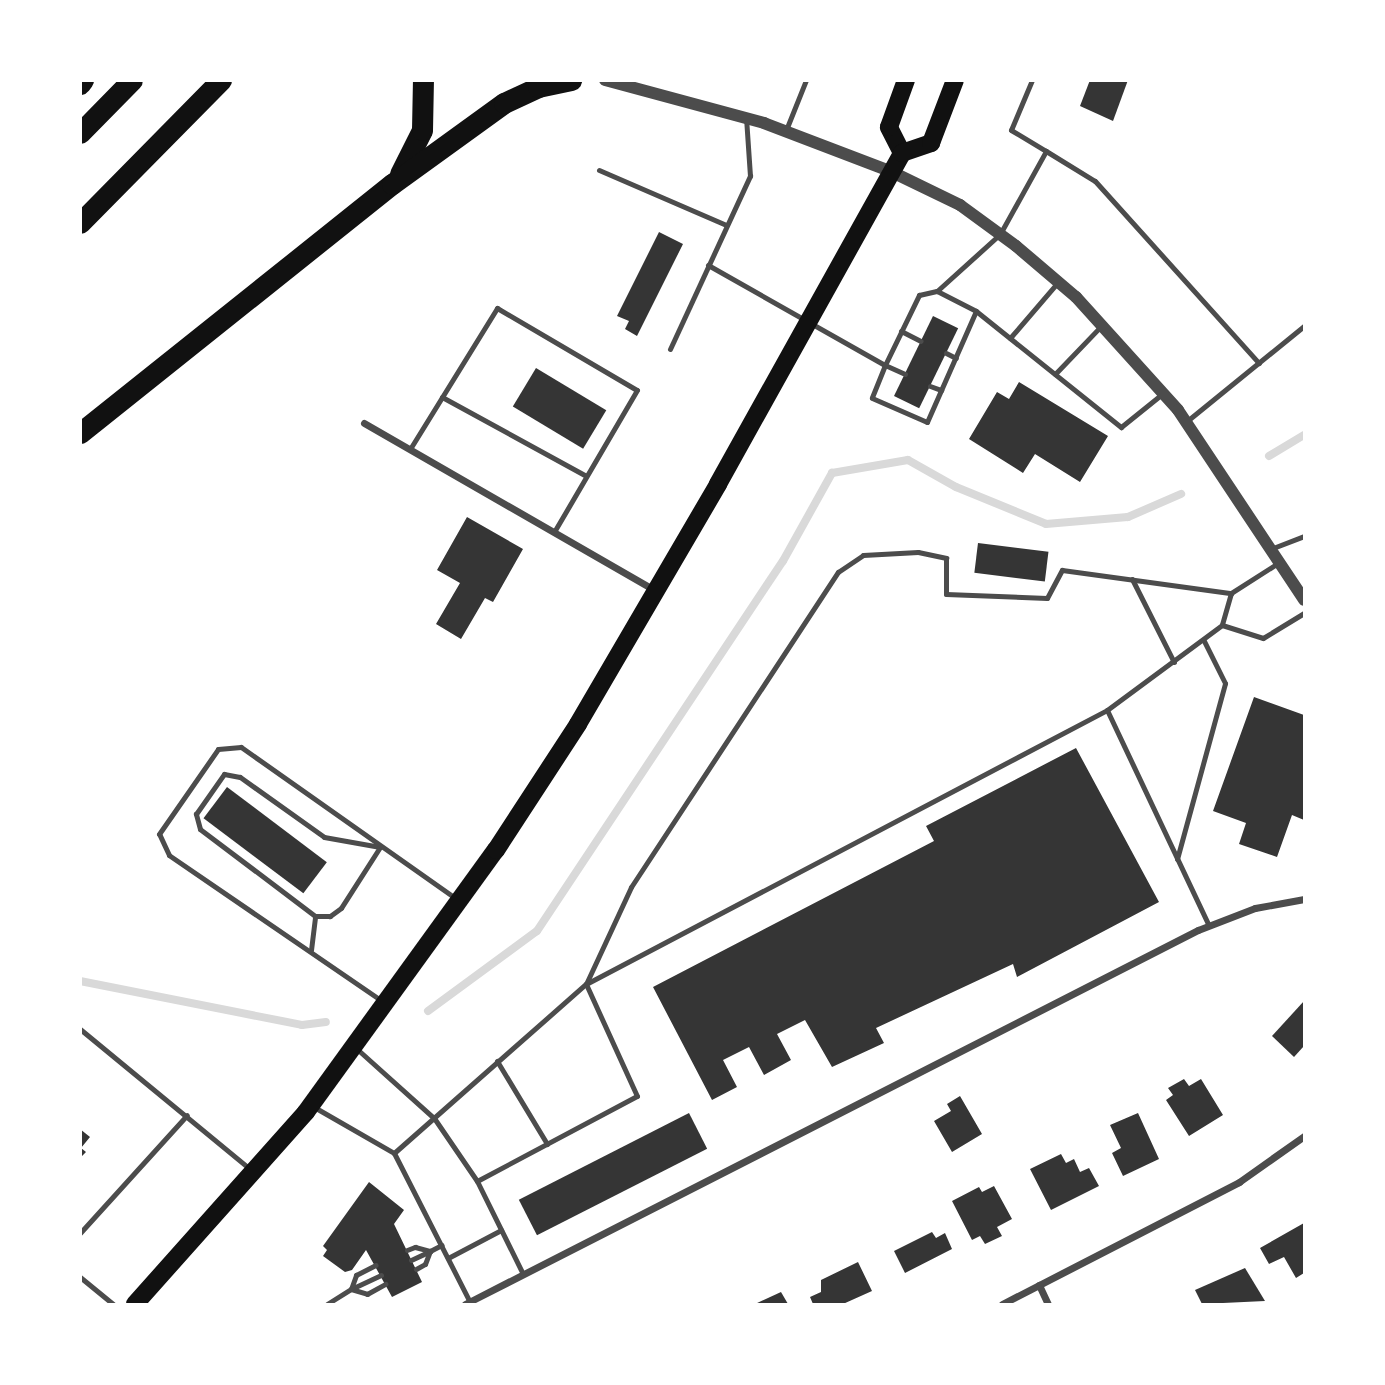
<!DOCTYPE html>
<html>
<head>
<meta charset="utf-8">
<style>
  body { margin:0 }
  #map { position:relative; width:1385px; height:1385px; overflow:hidden; background:#fff; font-family:"Nunito Sans",sans-serif }
  div>[style] { position:absolute }
  .stream>* { height:8px; margin:-4px; padding:0 4px; transform-origin:4px; border-radius:4px; background:#d9d9d9 }
  .building>* { inset:0; background:#353535; transform-origin:0 0 }
  .service>* { height:5px; margin:-2.5px; padding:0 2.5px; transform-origin:2.5px; border-radius:2.5px; background:#4c4c4c }
  .minor>* { height:7px; margin:-3.5px; padding:0 3.5px; transform-origin:3.5px; border-radius:3.5px; background:#4c4c4c }
  .tertiary>* { height:12px; margin:-6px; padding:0 6px; transform-origin:6px; border-radius:6px; background:#4c4c4c }
  .primary>* { height:18px; margin:-9px; padding:0 9px; transform-origin:9px; border-radius:9px; background:#111 }
  .motorway>* { height:21px; margin:-10.5px; padding:0 10.5px; transform-origin:10.5px; border-radius:10.5px; background:#111 }
  span { translate:-50% -50%; white-space:nowrap; text-align:center; line-height:1.15; -webkit-text-stroke:7px #fff; paint-order:stroke }
  .frame { position:absolute; inset:0; border:82px solid #fff; pointer-events:none }
</style>
</head>
<body>
<div id="map">
  <div class="stream">
    <div style="left:1269px;top:456px;width:41px;rotate:-31deg"></div>
    <div style="left:80px;top:981px;width:226px;rotate:11.2deg"></div>
    <div style="left:302px;top:1025px;width:24px;rotate:-7deg"></div>
    <div style="left:428px;top:1011px;width:135px;rotate:-36.3deg"></div>
    <div style="left:537px;top:931px;width:444px;rotate:-56.4deg"></div>
    <div style="left:783px;top:561px;width:101px;rotate:-60.9deg"></div>
    <div style="left:832px;top:473px;width:77px;rotate:-9.7deg"></div>
    <div style="left:908px;top:460px;width:55px;rotate:29.4deg"></div>
    <div style="left:956px;top:487px;width:97px;rotate:22.3deg"></div>
    <div style="left:1046px;top:524px;width:82px;rotate:-4.9deg"></div>
    <div style="left:1128px;top:517px;width:58px;rotate:-23.5deg"></div>
  </div>
  <div class="building">
    <div style="clip-path:polygon(1090px 80px,1128px 80px,1113px 121px,1080px 106px)"></div>
    <div style="clip-path:polygon(659px 232px,683px 244px,637px 336px,625px 329px,629px 321px,617px 316px)"></div>
    <div style="left:933px;top:316px;width:28px;height:89px;rotate:26deg"></div>
    <div style="left:536px;top:368px;width:82px;height:45px;rotate:31deg"></div>
    <div style="clip-path:polygon(1019px 382px,1108px 436px,1080px 482px,1035px 454px,1023px 473px,969px 439px,997px 392px,1009px 399px)"></div>
    <div style="clip-path:polygon(467px 517px,523px 549px,493px 602px,485px 598px,461px 639px,436px 624px,460px 583px,437px 570px)"></div>
    <div style="left:978px;top:543px;width:71px;height:30px;rotate:7deg"></div>
    <div style="clip-path:polygon(1254px 697px,1304px 715px,1304px 820px,1292px 815px,1277px 857px,1239px 844px,1246px 823px,1213px 811px)"></div>
    <div style="clip-path:polygon(1076px 748px,1159px 902px,1017px 977px,1013px 964px,876px 1028px,884px 1043px,832px 1067px,805px 1020px,777px 1034px,791px 1060px,764px 1075px,749px 1047px,723px 1060px,737px 1087px,712px 1100px,653px 987px,934px 841px,926px 826px)"></div>
    <div style="left:227px;top:787px;width:125px;height:39px;rotate:37deg"></div>
    <div style="clip-path:polygon(1304px 1001px,1304px 1046px,1294px 1057px,1272px 1036px)"></div>
    <div style="clip-path:polygon(1184px 1079px,1189px 1086px,1201px 1079px,1223px 1115px,1189px 1136px,1166px 1100px,1173px 1095px,1168px 1088px)"></div>
    <div style="clip-path:polygon(960px 1096px,982px 1134px,952px 1152px,934px 1121px,951px 1111px,947px 1104px)"></div>
    <div style="left:689px;top:1113px;width:40px;height:191px;rotate:63deg"></div>
    <div style="clip-path:polygon(1138px 1113px,1159px 1159px,1123px 1176px,1112px 1153px,1121px 1148px,1110px 1125px)"></div>
    <div style="clip-path:polygon(80px 1129px,90px 1137px,81px 1148px,86px 1152px,80px 1158px)"></div>
    <div style="clip-path:polygon(1061px 1154px,1066px 1163px,1074px 1159px,1080px 1172px,1089px 1168px,1099px 1186px,1051px 1210px,1030px 1169px)"></div>
    <div style="clip-path:polygon(369px 1182px,404px 1210px,394px 1224px,422px 1282px,392px 1297px,366px 1250px,352px 1270px,345px 1272px,323px 1256px,327px 1250px,323px 1246px)"></div>
    <div style="clip-path:polygon(994px 1186px,1012px 1219px,997px 1227px,1002px 1236px,985px 1244px,980px 1236px,972px 1240px,952px 1201px,979px 1187px,982px 1192px)"></div>
    <div style="clip-path:polygon(1304px 1223px,1304px 1273px,1296px 1278px,1284px 1257px,1269px 1264px,1260px 1248px)"></div>
    <div style="clip-path:polygon(932px 1232px,936px 1238px,945px 1233px,952px 1249px,905px 1273px,894px 1251px)"></div>
    <div style="clip-path:polygon(858px 1262px,872px 1291px,843px 1304px,813px 1304px,810px 1297px,821px 1292px,821px 1280px)"></div>
    <div style="clip-path:polygon(1245px 1268px,1265px 1301px,1202px 1304px,1195px 1290px)"></div>
    <div style="clip-path:polygon(781px 1292px,788px 1304px,755px 1304px)"></div>
  </div>
  <div class="service">
    <div style="left:1032px;top:80px;width:54px;rotate:112.8deg"></div>
    <div style="left:1011px;top:130px;width:41px;rotate:31deg"></div>
    <div style="left:786px;top:130px;width:54px;rotate:-68.2deg"></div>
    <div style="left:599px;top:170px;width:138px;rotate:23.4deg"></div>
    <div style="left:708px;top:265px;width:203px;rotate:29.5deg"></div>
    <div style="left:885px;top:365px;width:35px;rotate:112deg"></div>
    <div style="left:872px;top:398px;width:60px;rotate:23.6deg"></div>
    <div style="left:927px;top:422px;width:121px;rotate:-66.2deg"></div>
    <div style="left:976px;top:311px;width:186px;rotate:38.7deg"></div>
    <div style="left:1121px;top:427px;width:53px;rotate:-38.8deg"></div>
    <div style="left:937px;top:291px;width:85px;rotate:-42.1deg"></div>
    <div style="left:1000px;top:234px;width:95px;rotate:-61deg"></div>
    <div style="left:1046px;top:151px;width:57px;rotate:31.5deg"></div>
    <div style="left:1095px;top:181px;width:245px;rotate:48deg"></div>
    <div style="left:901px;top:331px;width:22px;rotate:27deg"></div>
    <div style="left:1010px;top:338px;width:74px;rotate:-49.4deg"></div>
    <div style="left:670px;top:349px;width:191px;rotate:-65.2deg"></div>
    <div style="left:750px;top:176px;width:58px;rotate:-93.9deg"></div>
    <div style="left:946px;top:353px;width:11px;rotate:27deg"></div>
    <div style="left:905px;top:374px;width:22px;rotate:-156deg"></div>
    <div style="left:885px;top:365px;width:78px;rotate:-64.1deg"></div>
    <div style="left:919px;top:295px;width:18px;rotate:-13deg"></div>
    <div style="left:937px;top:291px;width:44px;rotate:27.1deg"></div>
    <div style="left:1055px;top:374px;width:66px;rotate:-46.2deg"></div>
    <div style="left:930px;top:386px;width:12px;rotate:20deg"></div>
    <div style="left:442px;top:397px;width:164px;rotate:28.7deg"></div>
    <div style="left:1187px;top:421px;width:151px;rotate:-39.1deg"></div>
    <div style="left:410px;top:449px;width:166px;rotate:-58.3deg"></div>
    <div style="left:497px;top:308px;width:162px;rotate:30.4deg"></div>
    <div style="left:637px;top:390px;width:164px;rotate:120.3deg"></div>
    <div style="left:1273px;top:548px;width:33px;rotate:-21deg"></div>
    <div style="left:1278px;top:563px;width:56px;rotate:147.4deg"></div>
    <div style="left:1231px;top:593px;width:33px;rotate:106deg"></div>
    <div style="left:1222px;top:625px;width:43px;rotate:17.6deg"></div>
    <div style="left:1263px;top:638px;width:48px;rotate:-31.4deg"></div>
    <div style="left:1132px;top:579px;width:93px;rotate:63.2deg"></div>
    <div style="left:1107px;top:710px;width:239px;rotate:64.7deg"></div>
    <div style="left:224px;top:774px;width:16px;rotate:11deg"></div>
    <div style="left:240px;top:777px;width:103px;rotate:35.5deg"></div>
    <div style="left:324px;top:837px;width:57px;rotate:10.1deg"></div>
    <div style="left:380px;top:847px;width:72px;rotate:122.6deg"></div>
    <div style="left:341px;top:908px;width:14px;rotate:144deg"></div>
    <div style="left:330px;top:916px;width:15px;rotate:180deg"></div>
    <div style="left:315px;top:916px;width:144px;rotate:-142.9deg"></div>
    <div style="left:200px;top:829px;width:16px;rotate:-105deg"></div>
    <div style="left:196px;top:814px;width:49px;rotate:-55deg"></div>
    <div style="left:1177px;top:859px;width:182px;rotate:-74.7deg"></div>
    <div style="left:1225px;top:683px;width:47px;rotate:-116.6deg"></div>
    <div style="left:311px;top:950px;width:34px;rotate:-83deg"></div>
    <div style="left:382px;top:1001px;width:258px;rotate:-145.6deg"></div>
    <div style="left:169px;top:855px;width:23px;rotate:-115deg"></div>
    <div style="left:159px;top:834px;width:103px;rotate:-55.2deg"></div>
    <div style="left:218px;top:749px;width:23px;rotate:-5deg"></div>
    <div style="left:241px;top:747px;width:266px;rotate:35.2deg"></div>
    <div style="left:80px;top:1029px;width:220px;rotate:39.5deg"></div>
    <div style="left:357px;top:1049px;width:103px;rotate:41.9deg"></div>
    <div style="left:434px;top:1118px;width:76px;rotate:55.7deg"></div>
    <div style="left:477px;top:1181px;width:104px;rotate:63.7deg"></div>
    <div style="left:497px;top:1061px;width:97px;rotate:58.9deg"></div>
    <div style="left:314px;top:1107px;width:92px;rotate:29.9deg"></div>
    <div style="left:394px;top:1153px;width:167px;rotate:63deg"></div>
    <div style="left:394px;top:1153px;width:256px;rotate:-41.4deg"></div>
    <div style="left:586px;top:984px;width:589px;rotate:-27.74deg"></div>
    <div style="left:1107px;top:710px;width:143px;rotate:-36.5deg"></div>
    <div style="left:477px;top:1181px;width:181px;rotate:-28deg"></div>
    <div style="left:637px;top:1096px;width:123px;rotate:-114.5deg"></div>
    <div style="left:586px;top:984px;width:107px;rotate:-65.1deg"></div>
    <div style="left:631px;top:887px;width:377px;rotate:-56.7deg"></div>
    <div style="left:838px;top:572px;width:30px;rotate:-34deg"></div>
    <div style="left:863px;top:555px;width:55px;rotate:-3.1deg"></div>
    <div style="left:918px;top:552px;width:29px;rotate:12deg"></div>
    <div style="left:946px;top:558px;width:36px;rotate:90deg"></div>
    <div style="left:946px;top:594px;width:101px;rotate:2.3deg"></div>
    <div style="left:1047px;top:598px;width:32px;rotate:-62deg"></div>
    <div style="left:1062px;top:570px;width:171px;rotate:7.8deg"></div>
    <div style="left:80px;top:1233px;width:159px;rotate:-47.8deg"></div>
    <div style="left:407px;top:1250px;width:9px;rotate:-21deg"></div>
    <div style="left:415px;top:1247px;width:16px;rotate:15deg"></div>
    <div style="left:448px;top:1258px;width:60px;rotate:-27.8deg"></div>
    <div style="left:411px;top:1260px;width:21px;rotate:-25deg"></div>
    <div style="left:416px;top:1269px;width:10px;rotate:-29deg"></div>
    <div style="left:425px;top:1264px;width:14px;rotate:-69deg"></div>
    <div style="left:430px;top:1251px;width:13px;rotate:-27deg"></div>
    <div style="left:381px;top:1275px;width:33px;rotate:155deg"></div>
    <div style="left:351px;top:1289px;width:17px;rotate:17deg"></div>
    <div style="left:367px;top:1294px;width:21px;rotate:-29deg"></div>
    <div style="left:80px;top:1277px;width:43px;rotate:39.3deg"></div>
    <div style="left:327px;top:1304px;width:28px;rotate:-32deg"></div>
    <div style="left:351px;top:1289px;width:15px;rotate:-70deg"></div>
    <div style="left:356px;top:1275px;width:22px;rotate:-27deg"></div>
  </div>
  <div class="minor">
    <div style="left:364px;top:423px;width:335px;rotate:29.9deg"></div>
    <div style="left:1039px;top:1285px;width:21px;rotate:65deg"></div>
    <div style="left:465px;top:1304px;width:823px;rotate:-27.03deg"></div>
    <div style="left:1198px;top:930px;width:61px;rotate:-21.1deg"></div>
    <div style="left:1255px;top:908px;width:50px;rotate:-10.4deg"></div>
    <div style="left:1002px;top:1304px;width:267px;rotate:-27.2deg"></div>
    <div style="left:1239px;top:1182px;width:80px;rotate:-35.3deg"></div>
  </div>
  <div class="tertiary">
    <div style="left:605px;top:80px;width:165px;rotate:15.1deg"></div>
    <div style="left:764px;top:123px;width:137px;rotate:20.9deg"></div>
    <div style="left:892px;top:172px;width:76px;rotate:25.9deg"></div>
    <div style="left:960px;top:205px;width:69px;rotate:36.2deg"></div>
    <div style="left:1016px;top:246px;width:79px;rotate:40.4deg"></div>
    <div style="left:1076px;top:297px;width:152px;rotate:47.9deg"></div>
    <div style="left:1178px;top:410px;width:228px;rotate:56.4deg"></div>
  </div>
  <div class="primary">
    <div style="left:902px;top:153px;width:29px;rotate:-117deg"></div>
    <div style="left:889px;top:127px;width:50px;rotate:-70.1deg"></div>
    <div style="left:135px;top:1304px;width:257px;rotate:-48.3deg"></div>
    <div style="left:306px;top:1112px;width:324px;rotate:-54.1deg"></div>
    <div style="left:496px;top:850px;width:150px;rotate:-56.9deg"></div>
    <div style="left:578px;top:724px;width:278px;rotate:-59.7deg"></div>
    <div style="left:718px;top:484px;width:379px;rotate:-60.9deg"></div>
    <div style="left:902px;top:153px;width:31px;rotate:-19deg"></div>
    <div style="left:931px;top:143px;width:67px;rotate:-69.1deg"></div>
  </div>
  <div class="motorway">
    <div style="left:80px;top:84px;width:5px;rotate:-53deg"></div>
    <div style="left:80px;top:133px;width:74px;rotate:-45.5deg"></div>
    <div style="left:400px;top:174px;width:49px;rotate:-63.4deg"></div>
    <div style="left:422px;top:130px;width:50px;rotate:-88.9deg"></div>
    <div style="left:80px;top:223px;width:201px;rotate:-45.4deg"></div>
    <div style="left:80px;top:433px;width:399px;rotate:-38.6deg"></div>
    <div style="left:392px;top:184px;width:138px;rotate:-35.9deg"></div>
    <div style="left:504px;top:103px;width:38px;rotate:-25deg"></div>
    <div style="left:538px;top:87px;width:34px;rotate:-12deg"></div>
  </div>
  <div class="frame"></div>
</div>
</body>
</html>
